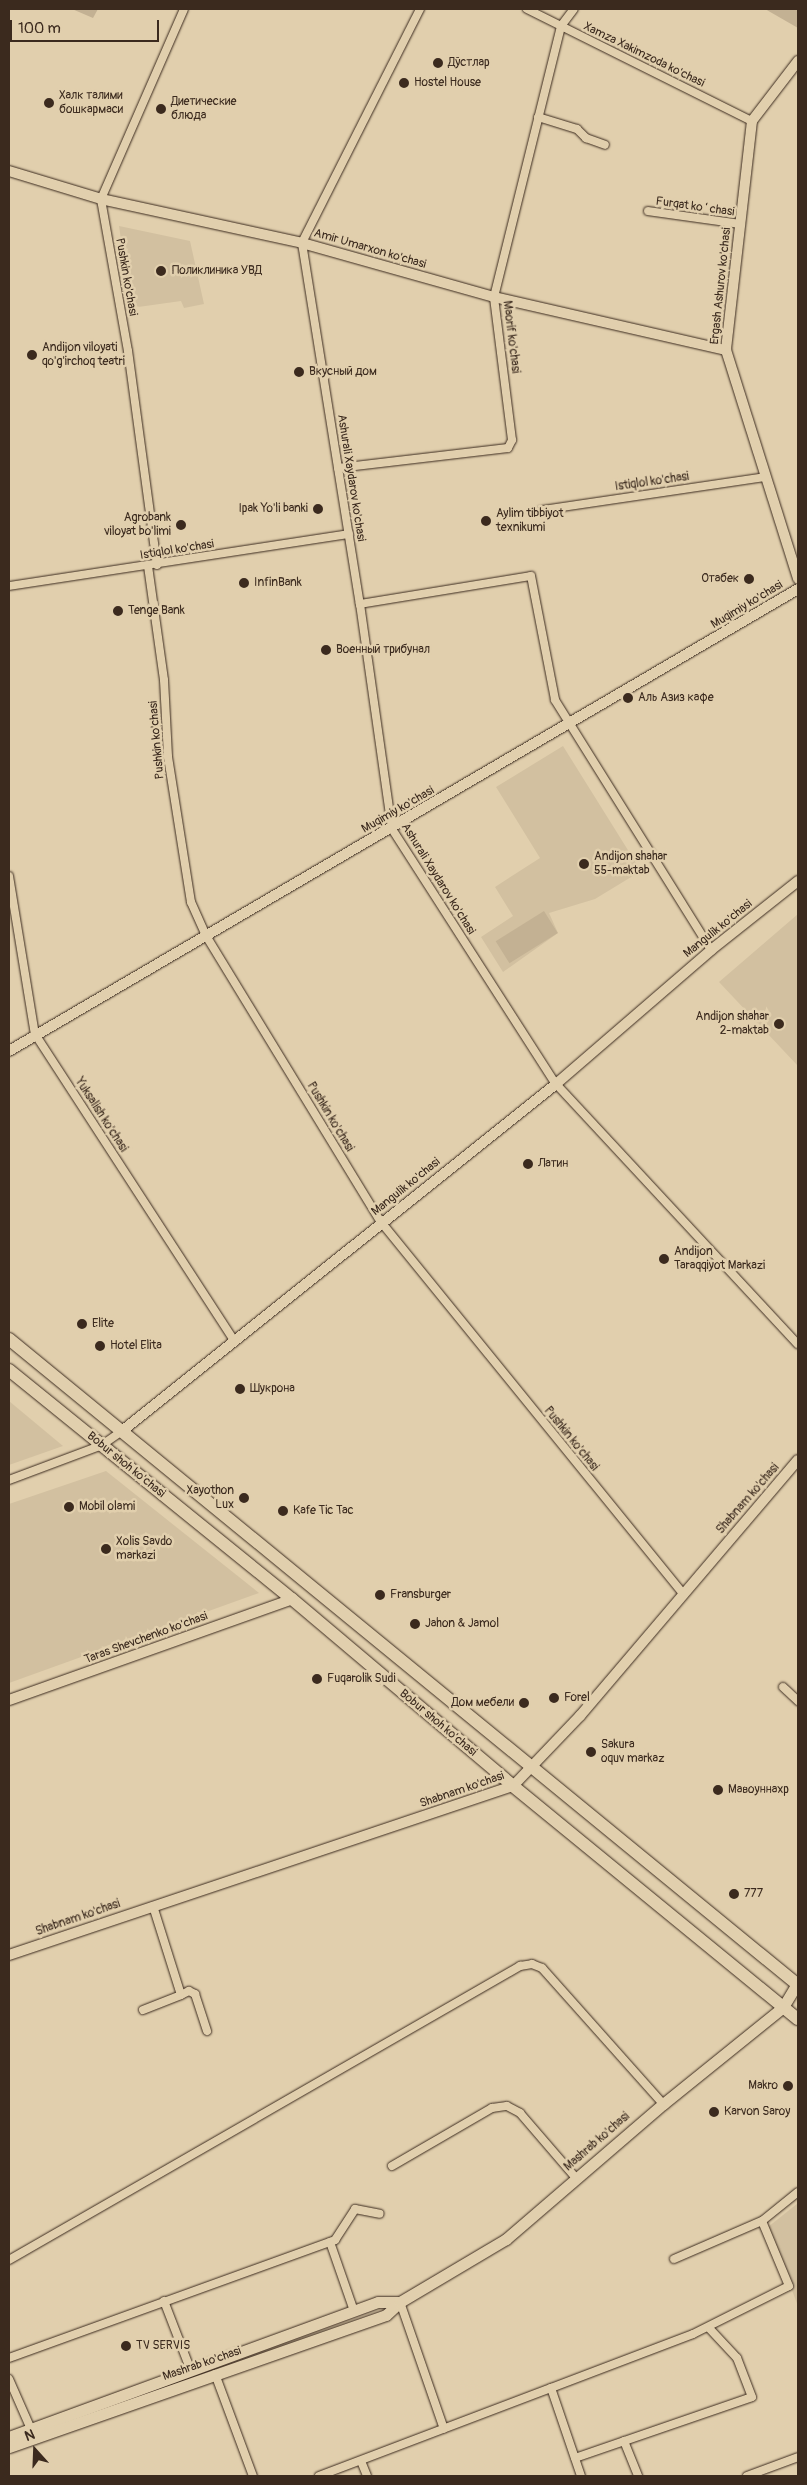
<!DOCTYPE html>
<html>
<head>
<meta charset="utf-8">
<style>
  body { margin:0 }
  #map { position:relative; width:807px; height:2485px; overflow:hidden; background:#e1cfad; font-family:Pangolin,sans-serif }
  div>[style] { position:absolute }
  .built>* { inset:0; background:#d2c0a0 }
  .green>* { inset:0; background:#c3b193; transform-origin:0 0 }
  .roads { filter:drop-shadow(0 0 1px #3b2a1e) drop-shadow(0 0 1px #3b2a1e) }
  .minor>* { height:8px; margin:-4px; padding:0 4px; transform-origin:4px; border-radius:4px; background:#e1cfad }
  .tertiary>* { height:10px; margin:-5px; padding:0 5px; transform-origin:5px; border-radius:5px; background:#e1cfad }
  .secondary>* { height:11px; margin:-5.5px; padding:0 5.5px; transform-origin:5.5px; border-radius:5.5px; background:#e1cfad }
  .primary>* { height:12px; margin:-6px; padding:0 6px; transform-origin:6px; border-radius:6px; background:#e1cfad }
  .dots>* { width:14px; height:14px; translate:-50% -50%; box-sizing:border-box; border:2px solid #e1cfad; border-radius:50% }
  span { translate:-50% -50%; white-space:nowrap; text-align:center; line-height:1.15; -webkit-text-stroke:5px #e1cfad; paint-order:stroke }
  .street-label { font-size:12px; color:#3b2a1e }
  .poi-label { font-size:12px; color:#3b2a1e }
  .left { translate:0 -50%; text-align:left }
  .right { translate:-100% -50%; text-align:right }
  .frame { position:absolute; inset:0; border:10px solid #3b2a1e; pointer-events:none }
  .north { position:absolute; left:10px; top:2425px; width:50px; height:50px; -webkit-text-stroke:4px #e1cfad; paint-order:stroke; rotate:340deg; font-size:14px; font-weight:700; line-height:20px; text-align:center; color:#3b2a1e }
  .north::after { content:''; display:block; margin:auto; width:18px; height:22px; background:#3b2a1e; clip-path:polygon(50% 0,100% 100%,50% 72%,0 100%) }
  .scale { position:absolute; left:10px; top:20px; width:149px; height:22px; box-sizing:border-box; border:2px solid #3b2a1e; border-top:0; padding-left:6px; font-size:15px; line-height:18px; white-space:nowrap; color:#3b2a1e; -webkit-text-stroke:4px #e1cfad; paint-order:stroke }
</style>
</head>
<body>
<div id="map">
  <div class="built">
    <div style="clip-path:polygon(119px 226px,190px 241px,204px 304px,184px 308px,181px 301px,131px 308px)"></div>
    <div style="clip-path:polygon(563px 746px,641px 871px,595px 899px,549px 913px,558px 933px,503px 972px,481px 937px,513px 916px,495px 887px,540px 858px,496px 787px)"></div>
    <div style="clip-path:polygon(798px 914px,798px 1066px,719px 982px)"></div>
    <div style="clip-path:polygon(9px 1401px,63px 1446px,9px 1465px)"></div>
    <div style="clip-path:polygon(106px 1471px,259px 1593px,9px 1683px,9px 1504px)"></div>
    <div style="clip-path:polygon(798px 2203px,798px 2306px,768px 2227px)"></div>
  </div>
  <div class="green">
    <div style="clip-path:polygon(72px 9px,98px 9px,93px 18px)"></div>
    <div style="clip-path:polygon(765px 9px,798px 9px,798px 28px)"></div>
    <div style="left:544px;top:911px;width:26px;height:57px;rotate:58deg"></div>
  </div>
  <div class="roads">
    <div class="minor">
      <div style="left:420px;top:9px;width:262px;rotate:116.8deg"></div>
      <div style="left:302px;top:243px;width:366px;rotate:80.9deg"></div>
      <div style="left:360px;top:604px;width:227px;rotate:81.9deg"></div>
      <div style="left:392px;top:829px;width:303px;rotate:57.3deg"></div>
      <div style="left:556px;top:1084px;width:355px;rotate:47.1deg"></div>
      <div style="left:527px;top:9px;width:251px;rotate:26.5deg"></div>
      <div style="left:538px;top:117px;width:41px;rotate:17.1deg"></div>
      <div style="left:577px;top:129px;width:13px;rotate:45deg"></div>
      <div style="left:586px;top:138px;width:20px;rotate:20deg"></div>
      <div style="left:648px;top:211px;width:93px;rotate:8deg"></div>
      <div style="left:338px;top:468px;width:171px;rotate:-6.7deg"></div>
      <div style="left:508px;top:448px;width:9px;rotate:-63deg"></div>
      <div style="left:512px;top:440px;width:144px;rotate:-97.2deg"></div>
      <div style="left:494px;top:297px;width:279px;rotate:-76.1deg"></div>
      <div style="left:561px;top:26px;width:21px;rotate:-53deg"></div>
      <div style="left:542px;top:510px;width:226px;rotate:-8.4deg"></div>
      <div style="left:157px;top:565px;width:216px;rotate:-97.7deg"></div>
      <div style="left:128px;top:351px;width:154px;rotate:-100.1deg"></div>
      <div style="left:101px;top:199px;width:207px;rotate:-66.4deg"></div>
      <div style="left:148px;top:566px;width:115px;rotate:82deg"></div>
      <div style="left:164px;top:680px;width:77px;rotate:87deg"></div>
      <div style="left:168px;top:757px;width:147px;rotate:81deg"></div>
      <div style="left:191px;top:902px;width:35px;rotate:66deg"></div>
      <div style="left:205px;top:934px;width:338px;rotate:58.6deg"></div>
      <div style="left:381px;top:1222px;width:478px;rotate:50.9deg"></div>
      <div style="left:9px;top:586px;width:344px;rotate:-8.7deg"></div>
      <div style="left:360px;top:604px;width:173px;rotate:-9.3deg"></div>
      <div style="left:531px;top:576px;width:126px;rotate:79deg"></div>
      <div style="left:555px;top:700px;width:295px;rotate:58deg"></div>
      <div style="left:9px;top:876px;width:160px;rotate:80.7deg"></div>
      <div style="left:35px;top:1034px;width:367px;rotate:57deg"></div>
      <div style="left:9px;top:1480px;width:99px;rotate:-20.6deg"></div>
      <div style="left:102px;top:1445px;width:24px;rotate:-35deg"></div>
      <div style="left:783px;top:1687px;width:21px;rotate:43deg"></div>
      <div style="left:153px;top:1906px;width:93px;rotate:72.5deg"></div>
      <div style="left:181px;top:1995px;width:9px;rotate:-27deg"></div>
      <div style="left:189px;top:1991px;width:7px;rotate:27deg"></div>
      <div style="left:195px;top:1994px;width:39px;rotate:72deg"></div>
      <div style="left:143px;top:2010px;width:41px;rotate:-21.5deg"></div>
      <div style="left:392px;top:2166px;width:116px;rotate:-30.1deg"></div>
      <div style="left:492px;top:2108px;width:15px;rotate:-8deg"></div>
      <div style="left:507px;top:2106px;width:15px;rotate:28deg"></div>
      <div style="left:520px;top:2113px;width:86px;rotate:49.3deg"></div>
      <div style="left:330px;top:2242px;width:73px;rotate:70.8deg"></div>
      <div style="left:674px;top:2259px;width:96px;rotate:-23.4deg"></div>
      <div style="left:9px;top:2260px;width:590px;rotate:-29.91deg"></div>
      <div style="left:520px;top:1966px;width:12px;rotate:-9deg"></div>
      <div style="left:532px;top:1964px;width:11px;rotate:22deg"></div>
      <div style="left:542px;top:1968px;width:182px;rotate:48.3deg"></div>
      <div style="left:164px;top:2301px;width:75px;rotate:68.9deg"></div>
      <div style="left:400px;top:2302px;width:134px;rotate:70.9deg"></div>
      <div style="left:9px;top:2358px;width:347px;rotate:-19.9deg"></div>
      <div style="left:335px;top:2240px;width:37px;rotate:-57deg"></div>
      <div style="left:355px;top:2209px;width:25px;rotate:11deg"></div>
      <div style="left:215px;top:2374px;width:109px;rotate:69.6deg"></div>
      <div style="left:9px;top:2379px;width:55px;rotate:66.3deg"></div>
      <div style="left:624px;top:2441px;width:38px;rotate:68deg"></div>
      <div style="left:575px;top:2458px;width:187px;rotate:-19deg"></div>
      <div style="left:752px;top:2397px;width:42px;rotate:-111deg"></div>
      <div style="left:737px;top:2358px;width:42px;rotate:-133.1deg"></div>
      <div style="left:361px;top:2461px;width:16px;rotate:68deg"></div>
      <div style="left:319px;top:2476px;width:248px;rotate:-20.8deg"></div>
      <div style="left:581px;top:2476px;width:93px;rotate:-108.8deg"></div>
      <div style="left:551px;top:2388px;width:152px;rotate:-20.8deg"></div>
      <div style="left:693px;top:2334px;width:107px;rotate:-26.6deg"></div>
      <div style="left:789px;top:2286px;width:70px;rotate:-112.6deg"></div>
      <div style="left:762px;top:2221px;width:46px;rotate:-38.9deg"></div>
      <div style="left:747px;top:2476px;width:54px;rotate:-20.4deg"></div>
    </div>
    <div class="tertiary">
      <div style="left:798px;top:61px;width:76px;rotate:127.5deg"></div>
      <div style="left:752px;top:121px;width:230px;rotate:96.5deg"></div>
      <div style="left:726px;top:350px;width:240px;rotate:72.5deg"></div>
      <div style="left:9px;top:171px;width:96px;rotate:16.9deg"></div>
      <div style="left:101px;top:199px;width:206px;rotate:12.3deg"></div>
      <div style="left:302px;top:243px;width:199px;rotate:15.7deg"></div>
      <div style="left:494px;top:297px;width:238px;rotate:12.9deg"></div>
      <div style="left:9px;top:1051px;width:914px;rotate:-30.35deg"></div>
      <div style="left:122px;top:1431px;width:556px;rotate:-38.64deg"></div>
      <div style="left:556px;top:1084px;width:205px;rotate:-40.8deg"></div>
      <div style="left:711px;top:950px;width:111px;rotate:-38.4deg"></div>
      <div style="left:9px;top:1700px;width:300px;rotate:-19.6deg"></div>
      <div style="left:9px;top:1955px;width:532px;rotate:-18.54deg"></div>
      <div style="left:513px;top:1786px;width:97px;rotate:-46.3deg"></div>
      <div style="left:580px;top:1716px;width:336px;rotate:-49.6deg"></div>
    </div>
    <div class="secondary">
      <div style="left:9px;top:2437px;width:393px;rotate:-20.1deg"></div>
      <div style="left:378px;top:2302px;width:22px"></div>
      <div style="left:9px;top:2447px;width:399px;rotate:-19.3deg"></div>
      <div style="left:386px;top:2315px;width:19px;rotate:-43deg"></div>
      <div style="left:400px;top:2302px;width:123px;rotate:-30.7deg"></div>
      <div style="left:506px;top:2239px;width:207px;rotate:-40.7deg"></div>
      <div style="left:663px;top:2104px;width:154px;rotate:-38.9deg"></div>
      <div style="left:783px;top:2007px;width:27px;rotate:-59deg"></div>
    </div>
    <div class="primary">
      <div style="left:9px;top:1339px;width:1020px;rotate:39.31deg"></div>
      <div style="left:9px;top:1370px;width:364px;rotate:39deg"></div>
      <div style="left:292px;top:1599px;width:289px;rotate:40.2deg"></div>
      <div style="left:513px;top:1786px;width:368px;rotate:39.3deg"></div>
    </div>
  </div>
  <div class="dots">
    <div style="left:438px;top:63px;background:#3b2a1e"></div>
    <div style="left:404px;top:83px;background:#3b2a1e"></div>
    <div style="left:49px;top:103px;background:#3b2a1e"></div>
    <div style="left:161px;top:109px;background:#3b2a1e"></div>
    <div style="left:161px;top:271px;background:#3b2a1e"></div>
    <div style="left:32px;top:355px;background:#3b2a1e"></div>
    <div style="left:299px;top:372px;background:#3b2a1e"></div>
    <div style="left:318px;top:509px;background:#3b2a1e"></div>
    <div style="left:486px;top:521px;background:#3b2a1e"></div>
    <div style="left:181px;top:525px;background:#3b2a1e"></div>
    <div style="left:749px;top:579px;background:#3b2a1e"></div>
    <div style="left:244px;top:583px;background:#3b2a1e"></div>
    <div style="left:118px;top:611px;background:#3b2a1e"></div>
    <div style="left:326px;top:650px;background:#3b2a1e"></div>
    <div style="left:628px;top:698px;background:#3b2a1e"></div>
    <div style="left:584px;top:864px;background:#3b2a1e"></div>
    <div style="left:779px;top:1024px;background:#3b2a1e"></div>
    <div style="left:528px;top:1164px;background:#3b2a1e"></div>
    <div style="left:664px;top:1259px;background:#3b2a1e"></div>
    <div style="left:82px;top:1324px;background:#3b2a1e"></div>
    <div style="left:100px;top:1346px;background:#3b2a1e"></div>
    <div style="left:240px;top:1389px;background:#3b2a1e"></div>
    <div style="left:244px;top:1498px;background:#3b2a1e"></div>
    <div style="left:69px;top:1507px;background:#3b2a1e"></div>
    <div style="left:283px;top:1511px;background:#3b2a1e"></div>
    <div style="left:106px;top:1549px;background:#3b2a1e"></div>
    <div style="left:380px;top:1595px;background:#3b2a1e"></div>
    <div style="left:415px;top:1624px;background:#3b2a1e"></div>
    <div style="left:317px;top:1679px;background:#3b2a1e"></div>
    <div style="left:554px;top:1698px;background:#3b2a1e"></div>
    <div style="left:524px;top:1703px;background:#3b2a1e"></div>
    <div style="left:591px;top:1752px;background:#3b2a1e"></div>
    <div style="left:718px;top:1790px;background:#3b2a1e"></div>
    <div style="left:734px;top:1894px;background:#3b2a1e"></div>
    <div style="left:788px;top:2086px;background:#3b2a1e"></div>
    <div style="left:714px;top:2112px;background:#3b2a1e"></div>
    <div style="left:126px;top:2346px;background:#3b2a1e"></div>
  </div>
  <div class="street-label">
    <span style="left:644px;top:55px;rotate:26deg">Xamza Xakimzoda ko'chasi</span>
    <span style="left:695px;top:207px;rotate:8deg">Furqat koʻchasi</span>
    <span style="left:370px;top:249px;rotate:16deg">Amir Umarxon ko'chasi</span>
    <span style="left:126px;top:277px;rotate:80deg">Pushkin ko'chasi</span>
    <span style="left:721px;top:286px;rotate:-84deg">Ergash Ashurov ko'chasi</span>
    <span style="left:511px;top:337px;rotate:83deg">Maorif ko'chasi</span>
    <span style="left:351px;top:478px;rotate:81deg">Ashurali Xaydarov ko'chasi</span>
    <span style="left:652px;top:482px;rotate:-8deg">Istiqlol ko'chasi</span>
    <span style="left:177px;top:550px;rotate:-9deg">Istiqlol ko'chasi</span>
    <span style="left:747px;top:605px;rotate:-31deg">Muqimiy ko'chasi</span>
    <span style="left:157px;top:740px;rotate:-95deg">Pushkin ko'chasi</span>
    <span style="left:398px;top:810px;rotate:-30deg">Muqimiy ko'chasi</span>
    <span style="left:438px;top:879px;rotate:58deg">Ashurali Xaydarov ko'chasi</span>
    <span style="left:718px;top:929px;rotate:-39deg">Mangulik ko'chasi</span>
    <span style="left:101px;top:1115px;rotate:57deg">Yuksalish ko'chasi</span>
    <span style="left:330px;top:1117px;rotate:59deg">Pushkin ko'chasi</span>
    <span style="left:406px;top:1187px;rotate:-39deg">Mangulik ko'chasi</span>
    <span style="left:571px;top:1439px;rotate:51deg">Pushkin ko'chasi</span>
    <span style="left:126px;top:1465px;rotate:39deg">Bobur shoh ko'chasi</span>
    <span style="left:748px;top:1499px;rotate:-49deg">Shabnam ko'chasi</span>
    <span style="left:146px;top:1638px;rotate:-20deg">Taras Shevchenko ko'chasi</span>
    <span style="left:438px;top:1723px;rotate:40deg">Bobur shoh ko'chasi</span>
    <span style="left:462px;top:1790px;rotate:-19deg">Shabnam ko'chasi</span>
    <span style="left:78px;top:1918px;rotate:-19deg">Shabnam ko'chasi</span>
    <span style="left:597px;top:2142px;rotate:-41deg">Mashrab ko'chasi</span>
    <span style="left:202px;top:2364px;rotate:-19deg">Mashrab ko'chasi</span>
  </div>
  <div class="poi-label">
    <span class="left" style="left:448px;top:63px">Дўстлар</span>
    <span class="left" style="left:414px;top:83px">Hostel House</span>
    <span class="left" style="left:59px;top:103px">Халк талими<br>бошкармаси</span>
    <span class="left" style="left:171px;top:109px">Диетические<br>блюда</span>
    <span class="left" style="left:172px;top:271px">Поликлиника УВД</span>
    <span class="left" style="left:42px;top:355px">Andijon viloyati<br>qo'g'irchoq teatri</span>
    <span class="left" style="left:309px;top:372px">Вкусный дом</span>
    <span class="right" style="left:308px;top:509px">Ipak Yo'li banki</span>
    <span class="left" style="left:496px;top:521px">Aylim tibbiyot<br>texnikumi</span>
    <span class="right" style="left:171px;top:525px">Agrobank<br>viloyat bo'limi</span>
    <span class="right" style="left:739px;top:579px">Отабек</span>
    <span class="left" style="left:254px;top:583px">InfinBank</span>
    <span class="left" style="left:128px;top:611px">Tenge Bank</span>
    <span class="left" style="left:336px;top:650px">Военный трибунал</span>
    <span class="left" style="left:638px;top:698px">Аль Азиз кафе</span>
    <span class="left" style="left:594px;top:864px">Andijon shahar<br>55-maktab</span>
    <span class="right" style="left:769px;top:1024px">Andijon shahar<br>2-maktab</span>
    <span class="left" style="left:538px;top:1164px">Латин</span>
    <span class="left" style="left:674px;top:1259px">Andijon<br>Taraqqiyot Markazi</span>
    <span class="left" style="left:92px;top:1324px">Elite</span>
    <span class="left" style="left:110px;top:1346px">Hotel Elita</span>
    <span class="left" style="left:250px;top:1389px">Шукрона</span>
    <span class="right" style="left:234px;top:1498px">Xayothon<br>Lux</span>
    <span class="left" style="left:79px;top:1507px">Mobil olami</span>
    <span class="left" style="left:293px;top:1511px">Kafe Tic Tac</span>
    <span class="left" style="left:116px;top:1549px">Xolis Savdo<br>markazi</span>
    <span class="left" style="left:390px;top:1595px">Fransburger</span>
    <span class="left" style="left:425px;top:1624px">Jahon &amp; Jamol</span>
    <span class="left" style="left:327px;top:1679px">Fuqarolik Sudi</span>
    <span class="left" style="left:564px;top:1698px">Forel</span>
    <span class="right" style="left:514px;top:1703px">Дом мебели</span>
    <span class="left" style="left:601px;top:1752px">Sakura<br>oquv markaz</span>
    <span class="left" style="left:728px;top:1790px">Мавоуннахр</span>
    <span class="left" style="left:744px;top:1894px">777</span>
    <span class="right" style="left:778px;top:2086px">Makro</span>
    <span class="left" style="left:724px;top:2112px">Karvon Saroy</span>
    <span class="left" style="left:136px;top:2346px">TV SERVIS</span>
  </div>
  <div class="frame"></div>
  <div class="north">N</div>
  <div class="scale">100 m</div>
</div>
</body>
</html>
